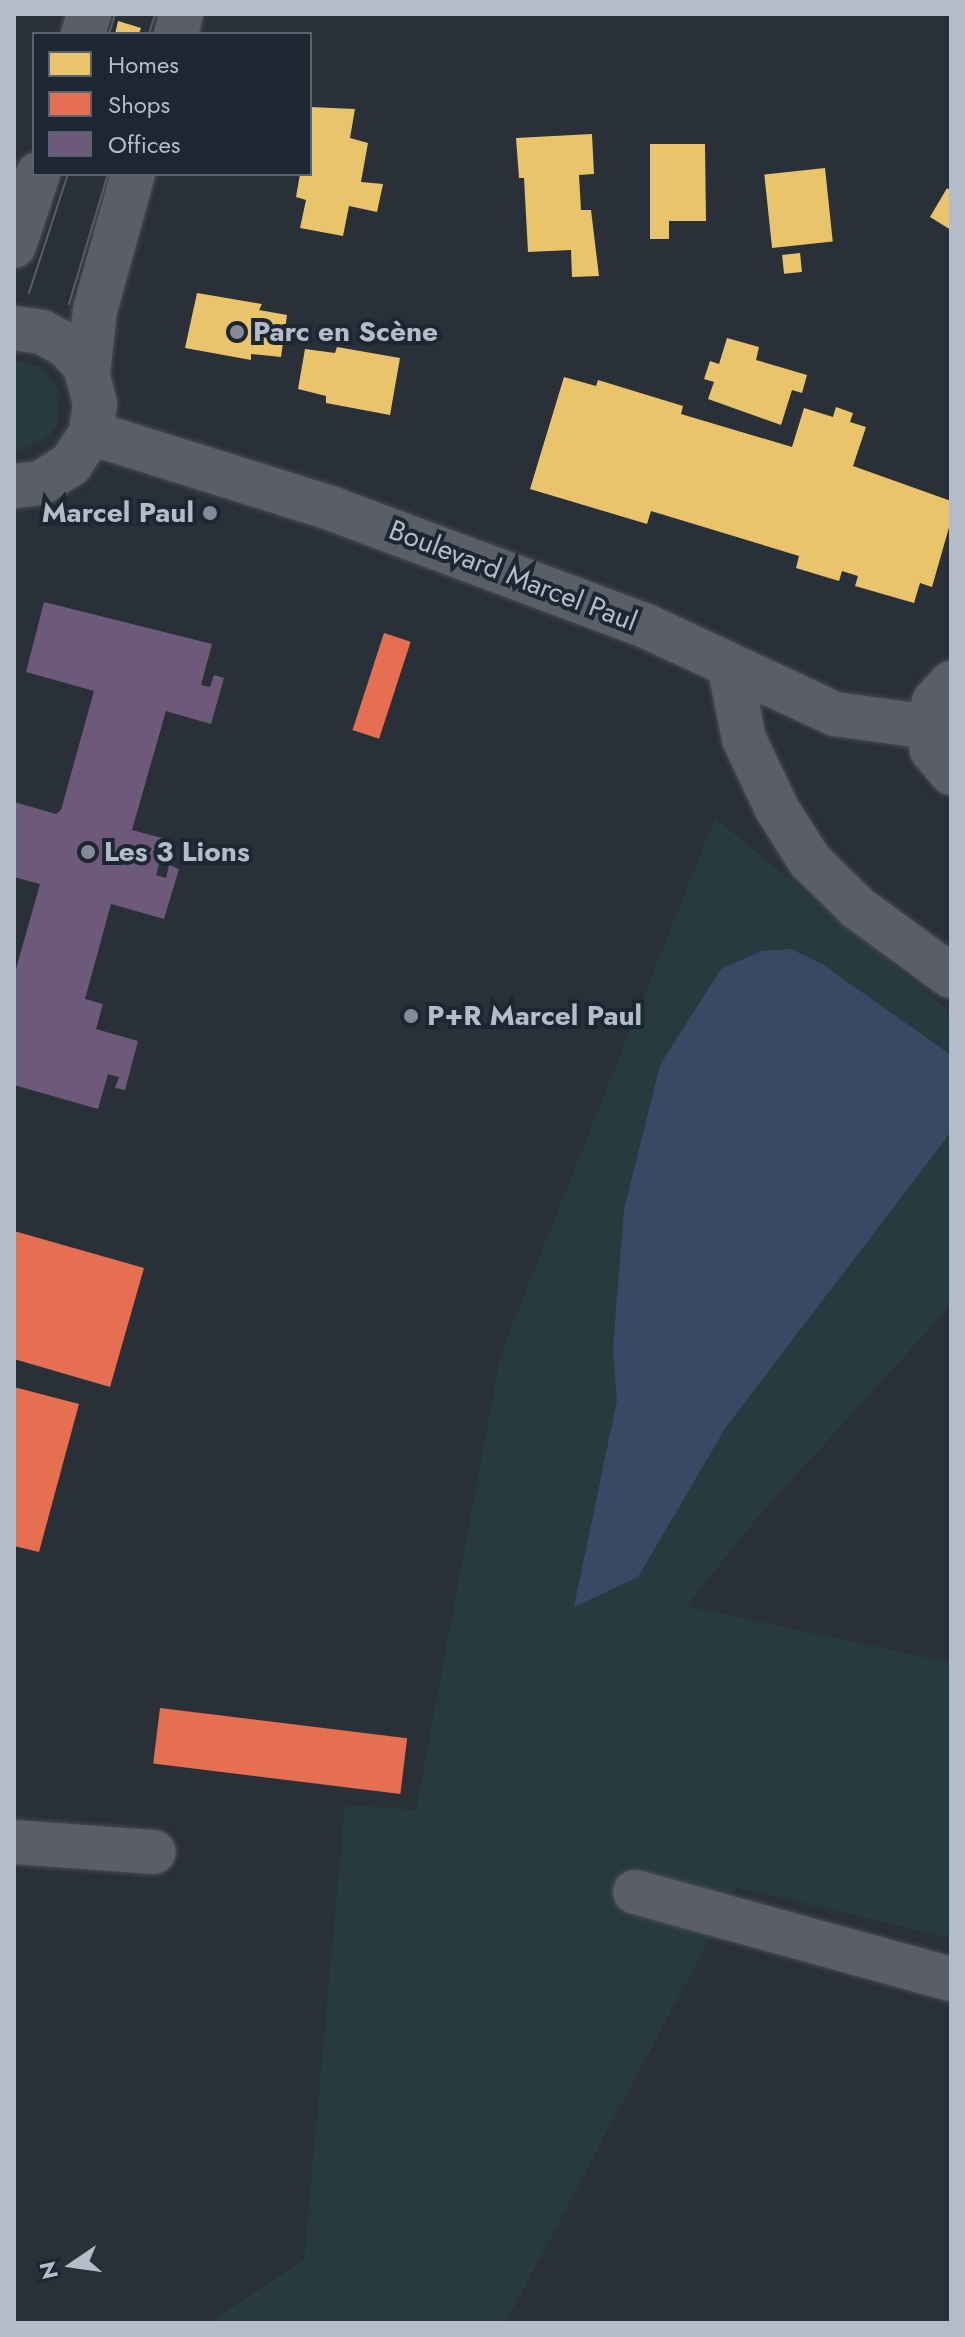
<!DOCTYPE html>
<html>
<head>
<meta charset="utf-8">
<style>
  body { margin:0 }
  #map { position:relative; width:965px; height:2337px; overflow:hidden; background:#2a3038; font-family:Jost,sans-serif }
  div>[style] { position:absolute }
  .green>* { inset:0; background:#273a3e }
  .water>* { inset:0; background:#384963 }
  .homes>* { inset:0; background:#e9c46a; transform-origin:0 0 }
  .shops>* { inset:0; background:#e76f51; transform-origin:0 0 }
  .offices>* { inset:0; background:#6d597a }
  .roads { filter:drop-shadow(0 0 2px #484c53) drop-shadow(0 0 2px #484c53) }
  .minor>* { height:44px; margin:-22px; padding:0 22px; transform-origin:22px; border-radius:22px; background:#5a5e66 }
  .tertiary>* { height:44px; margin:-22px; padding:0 22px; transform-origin:22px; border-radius:22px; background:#5a5e66 }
  .tram>* { height:2px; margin:-1px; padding:0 1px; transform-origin:1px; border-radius:1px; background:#595d64 }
  .dots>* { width:22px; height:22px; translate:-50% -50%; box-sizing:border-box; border:4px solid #1d2633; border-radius:50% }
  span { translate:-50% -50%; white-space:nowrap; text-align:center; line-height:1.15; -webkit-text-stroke:8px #1d2633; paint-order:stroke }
  .poi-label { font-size:28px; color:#b4bcc9; font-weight:700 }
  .left { translate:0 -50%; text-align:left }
  .right { translate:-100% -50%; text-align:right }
  .street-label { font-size:28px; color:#b4bcc9 }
  .frame { position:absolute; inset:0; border:16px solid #b4bcc9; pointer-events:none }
  .legend { position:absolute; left:32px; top:32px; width:280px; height:144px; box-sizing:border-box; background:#1d2633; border:2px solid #59626f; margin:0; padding:10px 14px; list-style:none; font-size:24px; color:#b4bcc9 }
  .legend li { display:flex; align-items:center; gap:16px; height:40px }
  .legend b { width:40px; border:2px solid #59626f }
  .north { position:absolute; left:32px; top:2225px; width:80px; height:80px; -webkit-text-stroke:6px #1d2633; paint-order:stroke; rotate:257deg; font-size:22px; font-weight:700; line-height:32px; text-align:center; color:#b4bcc9 }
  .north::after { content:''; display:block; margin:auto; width:28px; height:36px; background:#b4bcc9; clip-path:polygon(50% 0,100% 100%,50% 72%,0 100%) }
</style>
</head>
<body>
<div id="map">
  <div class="green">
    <div style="clip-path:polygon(14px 360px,42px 368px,60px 393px,58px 422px,50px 435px,24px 449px,14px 449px)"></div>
    <div style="clip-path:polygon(715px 818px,951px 1013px,951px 1305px,757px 1518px,687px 1606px,951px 1663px,951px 1938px,737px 1887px,506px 2322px,208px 2323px,304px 2260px,345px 1805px,416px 1810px,501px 1353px)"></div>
  </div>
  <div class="water">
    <div style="clip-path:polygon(791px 949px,822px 964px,951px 1055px,951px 1132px,726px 1427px,638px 1577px,574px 1607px,617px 1400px,613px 1349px,624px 1209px,660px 1065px,721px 969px,762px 951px)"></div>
  </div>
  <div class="homes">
    <div style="clip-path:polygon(118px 21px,141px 28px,139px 34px,115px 34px)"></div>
    <div style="clip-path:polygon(311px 107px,355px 109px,350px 138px,368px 143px,361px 182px,383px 184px,377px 212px,349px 206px,343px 236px,300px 228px,306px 200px,296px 197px,300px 174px,310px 174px)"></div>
    <div style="clip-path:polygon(592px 134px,594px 174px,579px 175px,581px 210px,591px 210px,599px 276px,572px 277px,571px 250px,528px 252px,524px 178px,519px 178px,516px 138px)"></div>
    <div style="clip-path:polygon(650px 144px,705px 144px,706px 221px,669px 221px,669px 239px,650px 239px)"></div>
    <div style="left:825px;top:168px;width:74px;height:61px;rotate:84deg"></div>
    <div style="clip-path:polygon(947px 188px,951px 191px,951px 230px,930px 217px)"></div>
    <div style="left:800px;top:253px;width:19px;height:18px;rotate:84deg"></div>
    <div style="clip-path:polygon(197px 293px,262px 304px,259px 310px,287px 315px,281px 357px,251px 354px,251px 360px,185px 348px)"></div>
    <div style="clip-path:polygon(727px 338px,759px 347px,756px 360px,807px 375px,802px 393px,792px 390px,781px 425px,708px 399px,714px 382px,704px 379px,710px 361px,719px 364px)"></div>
    <div style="clip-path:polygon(337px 347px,400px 358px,390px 415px,326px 403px,326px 396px,298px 389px,305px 349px,335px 353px)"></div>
    <div style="clip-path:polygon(564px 377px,596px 386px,598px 380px,683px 406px,681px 414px,792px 447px,804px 408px,833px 417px,836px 407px,853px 413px,850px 422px,866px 427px,853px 466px,951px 501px,950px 524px,932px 587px,920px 583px,914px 603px,855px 586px,858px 576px,842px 571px,839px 581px,796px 568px,799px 556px,651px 511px,647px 524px,530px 489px)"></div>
  </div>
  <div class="shops">
    <div style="left:384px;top:633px;width:28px;height:102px;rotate:18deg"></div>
    <div style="clip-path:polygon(14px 1231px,144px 1268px,110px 1387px,14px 1359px)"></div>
    <div style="clip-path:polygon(14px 1387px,79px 1404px,39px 1552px,14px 1546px)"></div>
    <div style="left:160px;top:1708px;width:249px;height:56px;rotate:7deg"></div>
  </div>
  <div class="offices">
    <div style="clip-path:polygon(44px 602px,212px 644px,201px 685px,210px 687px,214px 675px,224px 678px,211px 724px,166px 711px,132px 830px,166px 839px,156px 875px,166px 878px,169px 865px,179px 869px,164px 919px,111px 904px,85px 999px,103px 1004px,96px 1029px,138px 1041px,125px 1090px,115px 1088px,119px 1077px,108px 1074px,98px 1109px,14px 1085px,14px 976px,40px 884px,14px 877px,14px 802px,56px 814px,61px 810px,94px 691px,26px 672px)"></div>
  </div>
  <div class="roads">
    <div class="minor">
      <div style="left:83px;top:34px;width:21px;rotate:-73deg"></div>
      <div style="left:176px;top:34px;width:21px;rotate:-76deg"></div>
      <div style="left:14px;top:246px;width:76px;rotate:-71.6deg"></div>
      <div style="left:88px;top:374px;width:64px;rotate:-83.8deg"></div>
      <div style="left:95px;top:310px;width:141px;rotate:-74.4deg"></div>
      <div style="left:729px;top:665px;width:76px;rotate:78.5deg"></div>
      <div style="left:744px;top:739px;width:77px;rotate:64.8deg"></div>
      <div style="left:777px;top:809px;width:62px;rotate:57.6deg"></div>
      <div style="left:810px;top:861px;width:67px;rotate:44.4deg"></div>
      <div style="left:858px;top:908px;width:115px;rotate:36.2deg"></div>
      <div style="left:14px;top:1842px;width:140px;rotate:4.1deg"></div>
      <div style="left:635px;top:1892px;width:328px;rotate:15.4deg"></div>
    </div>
    <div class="tertiary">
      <div style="left:14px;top:328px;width:28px;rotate:8deg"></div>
      <div style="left:42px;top:332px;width:29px;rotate:29deg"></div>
      <div style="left:67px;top:346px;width:27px;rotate:48deg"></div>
      <div style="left:85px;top:366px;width:38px;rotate:75deg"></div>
      <div style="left:95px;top:403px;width:30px;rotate:98deg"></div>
      <div style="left:91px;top:433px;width:37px;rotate:123deg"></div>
      <div style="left:71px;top:464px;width:36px;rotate:148deg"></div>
      <div style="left:40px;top:483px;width:26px;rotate:173deg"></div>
      <div style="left:91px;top:433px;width:254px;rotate:17.4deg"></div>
      <div style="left:333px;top:509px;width:334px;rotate:20.5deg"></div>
      <div style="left:646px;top:626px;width:208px;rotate:25deg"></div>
      <div style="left:835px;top:714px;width:95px;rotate:7.9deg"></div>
      <div style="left:951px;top:683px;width:25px;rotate:132deg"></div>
      <div style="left:934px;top:702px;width:25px;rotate:101deg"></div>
      <div style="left:929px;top:727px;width:23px;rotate:83deg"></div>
      <div style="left:932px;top:750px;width:30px;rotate:50deg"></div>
    </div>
  </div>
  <div class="tram">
    <div style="left:109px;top:34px;width:21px;rotate:-73deg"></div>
    <div style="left:149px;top:34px;width:21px;rotate:-73deg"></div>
    <div style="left:29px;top:293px;width:125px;rotate:-71.9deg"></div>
    <div style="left:69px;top:304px;width:136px;rotate:-73.3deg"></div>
  </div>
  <div class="dots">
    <div style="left:237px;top:332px;background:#848b96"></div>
    <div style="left:210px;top:513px;background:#848b96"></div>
    <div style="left:88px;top:852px;background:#848b96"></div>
    <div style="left:411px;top:1016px;background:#848b96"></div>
  </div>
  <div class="poi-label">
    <span class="left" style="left:253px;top:332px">Parc en Scène</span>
    <span class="right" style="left:194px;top:513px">Marcel Paul</span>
    <span class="left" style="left:104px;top:852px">Les 3 Lions</span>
    <span class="left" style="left:427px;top:1016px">P+R Marcel Paul</span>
  </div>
  <div class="street-label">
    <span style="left:513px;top:576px;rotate:21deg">Boulevard Marcel Paul</span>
  </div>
  <div class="frame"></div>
  <ul class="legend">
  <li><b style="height:22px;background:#e9c46a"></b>Homes</li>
  <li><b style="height:22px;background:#e76f51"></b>Shops</li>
  <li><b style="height:22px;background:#6d597a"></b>Offices</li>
  </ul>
  <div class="north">N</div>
</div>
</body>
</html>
